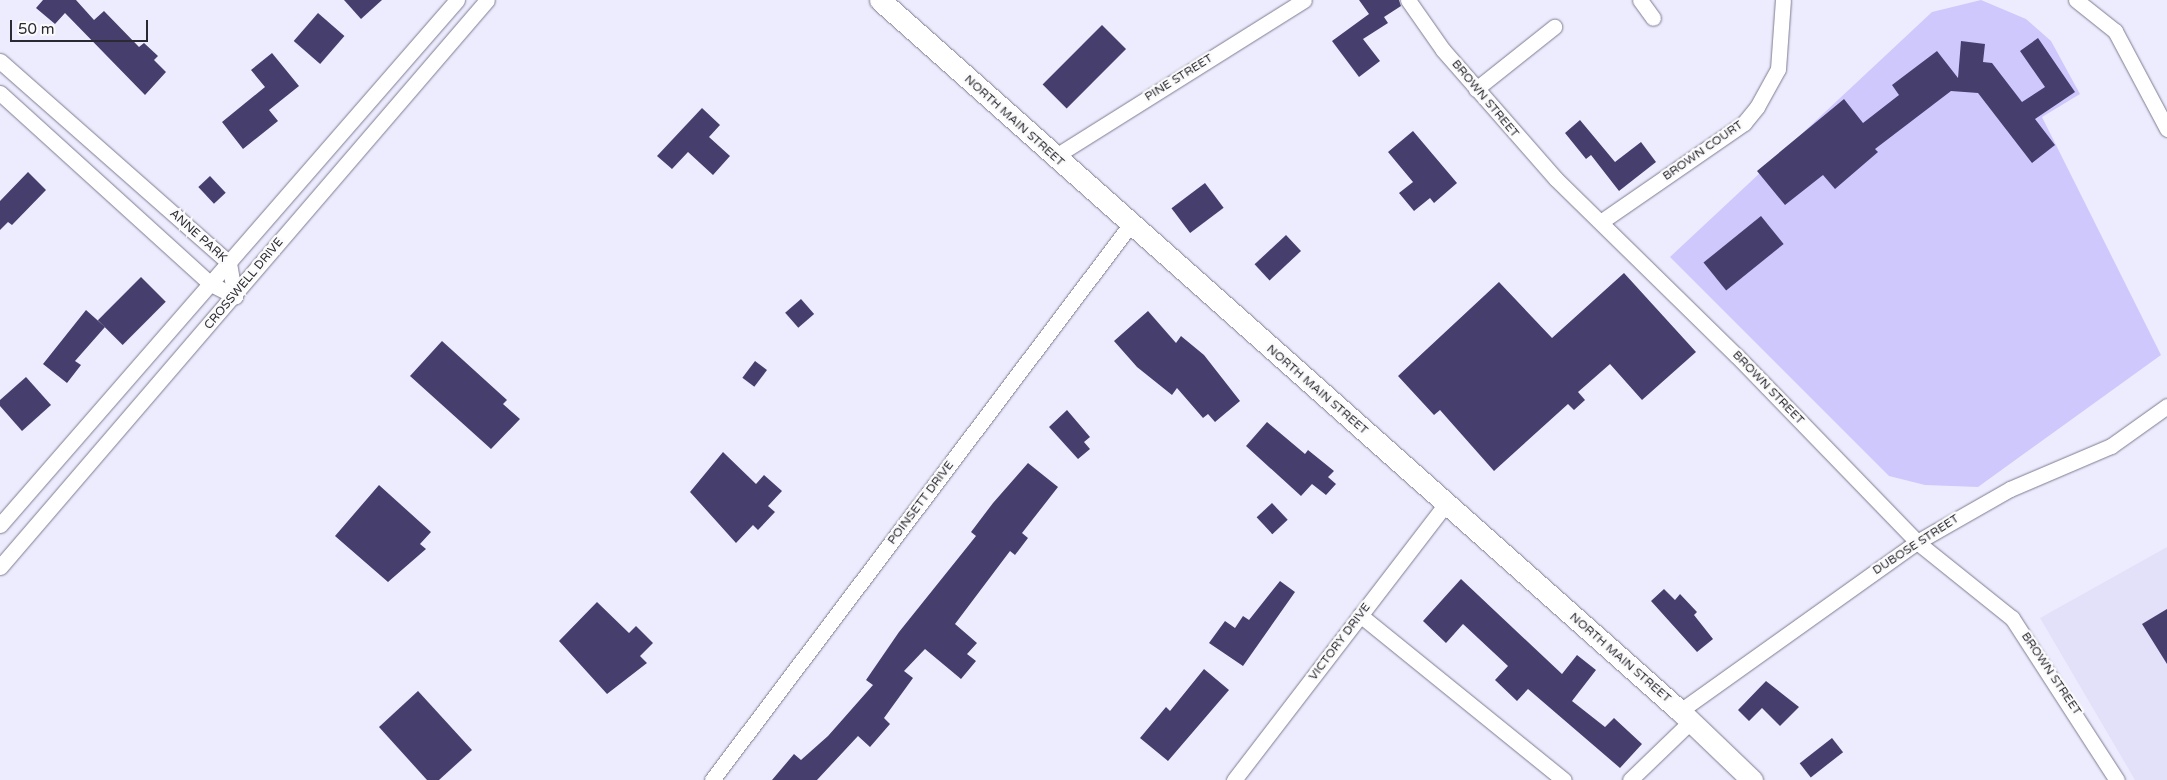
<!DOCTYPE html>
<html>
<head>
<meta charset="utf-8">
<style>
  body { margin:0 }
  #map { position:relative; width:2167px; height:780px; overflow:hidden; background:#edecfe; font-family:"Varela Round",sans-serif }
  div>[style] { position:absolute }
  .built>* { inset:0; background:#e3e1fa }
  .green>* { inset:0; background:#cec8fd }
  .building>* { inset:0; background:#463f6d; transform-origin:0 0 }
  .roads { filter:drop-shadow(0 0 1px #7d7b90) drop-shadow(0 0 1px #7d7b90) }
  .street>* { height:15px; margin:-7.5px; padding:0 7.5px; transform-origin:7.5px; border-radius:7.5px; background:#fff }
  .secondary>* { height:21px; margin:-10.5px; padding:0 10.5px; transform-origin:10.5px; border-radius:10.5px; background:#fff }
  span { translate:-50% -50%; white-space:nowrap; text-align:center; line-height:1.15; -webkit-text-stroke:5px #fbfbfb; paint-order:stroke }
  .street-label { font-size:12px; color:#2b2a32 }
  .scale { position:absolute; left:10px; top:20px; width:138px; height:22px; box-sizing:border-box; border:2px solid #2b2a32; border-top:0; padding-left:6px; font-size:15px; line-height:18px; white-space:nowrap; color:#2b2a32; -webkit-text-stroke:4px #fbfbfb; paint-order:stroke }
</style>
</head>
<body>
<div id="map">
  <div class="built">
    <div style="clip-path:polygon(2167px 547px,2167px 780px,2135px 780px,2040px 618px)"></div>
  </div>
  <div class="green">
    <div style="clip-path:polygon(1981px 0,2026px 19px,2051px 41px,2080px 94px,2042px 117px,2161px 355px,1978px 487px,1925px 485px,1889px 476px,1670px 257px,1932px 12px)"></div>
  </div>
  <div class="building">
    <div style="clip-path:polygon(43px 0,76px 0,94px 20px,104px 11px,139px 47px,144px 43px,158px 56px,154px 60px,166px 72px,145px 95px,65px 13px,55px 24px,36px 8px)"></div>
    <div style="clip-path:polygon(344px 0,382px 0,361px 19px)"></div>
    <div style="clip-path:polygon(1359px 0,1399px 0,1401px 6px,1384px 17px,1388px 23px,1363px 39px,1380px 61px,1359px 77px,1332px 41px,1369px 14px)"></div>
    <div style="left:318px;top:13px;width:35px;height:37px;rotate:41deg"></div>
    <div style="left:1102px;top:25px;width:34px;height:84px;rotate:45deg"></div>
    <div style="clip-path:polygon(2038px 38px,2075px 92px,2035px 119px,2055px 145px,2032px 163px,1978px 93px,1951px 91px,1875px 149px,1878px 152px,1835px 189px,1823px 175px,1785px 205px,1757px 171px,1844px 99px,1863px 123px,1899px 95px,1892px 85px,1937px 51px,1958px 78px,1961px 41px,1985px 44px,1983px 62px,1992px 63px,2022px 102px,2045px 87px,2020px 51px)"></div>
    <div style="clip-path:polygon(272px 53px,299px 86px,269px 110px,278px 121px,243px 149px,222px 122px,265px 87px,251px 70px)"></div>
    <div style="clip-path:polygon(702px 108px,720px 125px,709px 137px,730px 156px,713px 175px,688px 152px,672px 169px,657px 156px)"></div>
    <div style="clip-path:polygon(1580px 120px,1615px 162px,1641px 142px,1656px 162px,1619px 191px,1591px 155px,1586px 159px,1565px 133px)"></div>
    <div style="clip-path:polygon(1413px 131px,1457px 183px,1434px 203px,1430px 198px,1414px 211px,1399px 193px,1413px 182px,1388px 152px)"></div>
    <div style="clip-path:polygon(28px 172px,46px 190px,12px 225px,8px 222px,0 230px,0 201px)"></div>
    <div style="left:210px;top:176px;width:23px;height:16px;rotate:47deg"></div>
    <div style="left:1205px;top:183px;width:31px;height:42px;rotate:53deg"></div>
    <div style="left:1761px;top:216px;width:36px;height:74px;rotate:51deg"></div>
    <div style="left:1286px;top:235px;width:22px;height:43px;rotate:47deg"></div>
    <div style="clip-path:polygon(1624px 273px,1696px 352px,1642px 400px,1610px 364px,1578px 392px,1585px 400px,1574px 410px,1568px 404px,1494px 471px,1440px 410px,1434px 415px,1398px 376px,1499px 282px,1552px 338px)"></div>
    <div style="left:141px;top:277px;width:35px;height:61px;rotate:45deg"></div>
    <div style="left:801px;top:299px;width:20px;height:21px;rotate:49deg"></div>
    <div style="clip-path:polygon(86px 310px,105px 327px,75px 361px,81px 365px,67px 383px,43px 364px)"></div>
    <div style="clip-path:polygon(1148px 311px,1176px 343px,1181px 336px,1204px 355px,1240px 401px,1215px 422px,1208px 414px,1203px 418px,1177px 388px,1172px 395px,1137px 367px,1114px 341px)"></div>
    <div style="clip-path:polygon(442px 341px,507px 400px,503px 404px,520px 419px,491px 449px,410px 376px)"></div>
    <div style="left:755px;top:361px;width:15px;height:21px;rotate:37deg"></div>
    <div style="clip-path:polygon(26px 377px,51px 405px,22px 431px,0 406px,0 400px)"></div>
    <div style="clip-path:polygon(1067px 410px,1090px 437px,1084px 442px,1090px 449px,1078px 459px,1049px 427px)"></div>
    <div style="clip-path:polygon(1267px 422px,1305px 454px,1308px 450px,1334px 471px,1328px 477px,1336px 484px,1326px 495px,1312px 484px,1301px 496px,1246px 446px)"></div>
    <div style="clip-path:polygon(723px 452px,756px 484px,764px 475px,782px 491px,768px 506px,775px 512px,758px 530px,753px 525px,736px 543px,690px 492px)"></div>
    <div style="clip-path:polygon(1028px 463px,1058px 487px,1022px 533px,1028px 538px,1015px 555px,1010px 551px,955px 624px,977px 643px,967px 654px,976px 661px,961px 679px,925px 649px,904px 671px,913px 678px,884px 718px,890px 724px,870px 747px,858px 736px,817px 780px,772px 780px,794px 754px,801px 760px,828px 736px,873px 685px,866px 680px,899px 632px,976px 536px,971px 532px,993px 503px)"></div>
    <div style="clip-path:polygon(379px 485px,431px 532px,420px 544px,426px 549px,388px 582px,335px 536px)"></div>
    <div style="left:1272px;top:503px;width:23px;height:21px;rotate:47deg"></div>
    <div style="clip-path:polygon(1461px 579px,1562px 674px,1577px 655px,1596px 670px,1572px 701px,1605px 727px,1614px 718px,1642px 744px,1620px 768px,1528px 689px,1517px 701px,1495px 680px,1508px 666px,1463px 624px,1446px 643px,1423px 621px)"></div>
    <div style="clip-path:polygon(1280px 581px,1295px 592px,1243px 666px,1209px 643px,1225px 621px,1235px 628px,1243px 616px,1249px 620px)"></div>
    <div style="clip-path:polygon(1664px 589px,1675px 600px,1680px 594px,1697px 612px,1694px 615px,1713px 639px,1697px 652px,1651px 601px)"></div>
    <div style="clip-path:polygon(597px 602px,629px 633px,636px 626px,653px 643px,640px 656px,647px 663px,607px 694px,559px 641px)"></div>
    <div style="clip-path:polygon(2167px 609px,2167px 664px,2142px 624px)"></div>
    <div style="clip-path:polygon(1204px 669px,1229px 690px,1168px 761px,1140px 738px,1166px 707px,1170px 711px)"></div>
    <div style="clip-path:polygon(1766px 681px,1799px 707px,1780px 726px,1762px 708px,1749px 721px,1738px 710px)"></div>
    <div style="clip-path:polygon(418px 691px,472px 750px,439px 780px,427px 780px,379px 727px)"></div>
    <div style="left:1832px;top:738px;width:18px;height:41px;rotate:52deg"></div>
  </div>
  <div class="roads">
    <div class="street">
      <div style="left:1408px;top:0;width:61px;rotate:55deg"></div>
      <div style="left:1443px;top:50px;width:171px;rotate:48.8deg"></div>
      <div style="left:1556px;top:179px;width:253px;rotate:44.4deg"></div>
      <div style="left:1737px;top:356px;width:259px;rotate:45.9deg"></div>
      <div style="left:1917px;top:542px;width:122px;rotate:38.7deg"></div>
      <div style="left:2012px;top:618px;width:193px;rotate:57.1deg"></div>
      <div style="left:1640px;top:0;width:22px;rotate:54deg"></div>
      <div style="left:2076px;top:0;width:50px;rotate:38.5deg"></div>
      <div style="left:2115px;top:31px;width:111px;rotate:62deg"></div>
      <div style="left:0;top:61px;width:305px;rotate:41.4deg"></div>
      <div style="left:229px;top:263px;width:34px;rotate:80deg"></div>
      <div style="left:1476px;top:89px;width:100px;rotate:-38.5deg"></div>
      <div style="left:0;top:93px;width:285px;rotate:42.2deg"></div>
      <div style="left:211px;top:284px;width:27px;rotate:27deg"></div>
      <div style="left:1054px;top:157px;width:295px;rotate:-32.1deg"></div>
      <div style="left:1602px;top:221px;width:173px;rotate:-34.6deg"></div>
      <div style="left:1744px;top:123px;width:21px;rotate:-51deg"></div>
      <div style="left:1757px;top:107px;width:43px;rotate:-61.1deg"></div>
      <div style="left:1778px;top:69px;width:69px;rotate:-85.9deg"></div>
      <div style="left:0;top:525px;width:696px;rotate:-48.96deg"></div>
      <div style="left:0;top:567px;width:747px;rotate:-49.34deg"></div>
      <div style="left:1360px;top:615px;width:262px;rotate:39deg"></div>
      <div style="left:1680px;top:711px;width:291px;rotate:-35.5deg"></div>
      <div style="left:1917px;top:542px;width:107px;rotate:-29.7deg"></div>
      <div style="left:2010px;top:489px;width:110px;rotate:-23.1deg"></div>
      <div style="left:2111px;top:446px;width:69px;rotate:-35.5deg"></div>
      <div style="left:712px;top:780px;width:695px;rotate:-53.01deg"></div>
      <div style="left:1234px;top:780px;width:348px;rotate:-52.5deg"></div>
      <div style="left:1630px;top:780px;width:85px;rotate:-44deg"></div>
    </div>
    <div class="secondary">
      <div style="left:880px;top:0;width:1070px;rotate:41.63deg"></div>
      <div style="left:1680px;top:711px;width:100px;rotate:43.8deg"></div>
    </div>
  </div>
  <div class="street-label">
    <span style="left:1179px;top:78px;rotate:-32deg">PINE STREET</span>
    <span style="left:1485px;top:99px;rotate:50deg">BROWN STREET</span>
    <span style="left:1014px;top:121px;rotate:42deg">NORTH MAIN STREET</span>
    <span style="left:1703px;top:151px;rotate:-35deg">BROWN COURT</span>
    <span style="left:198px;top:236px;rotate:42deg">ANNE PARK</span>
    <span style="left:244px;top:284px;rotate:-50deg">CROSSWELL DRIVE</span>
    <span style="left:1768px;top:388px;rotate:46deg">BROWN STREET</span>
    <span style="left:1317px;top:390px;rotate:41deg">NORTH MAIN STREET</span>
    <span style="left:921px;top:503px;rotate:-53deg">POINSETT DRIVE</span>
    <span style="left:1916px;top:545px;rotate:-33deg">DUBOSE STREET</span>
    <span style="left:1340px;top:642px;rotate:-53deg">VICTORY DRIVE</span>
    <span style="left:1620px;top:658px;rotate:41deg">NORTH MAIN STREET</span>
    <span style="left:2051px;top:674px;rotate:56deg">BROWN STREET</span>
  </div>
  <div class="scale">50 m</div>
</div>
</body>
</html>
